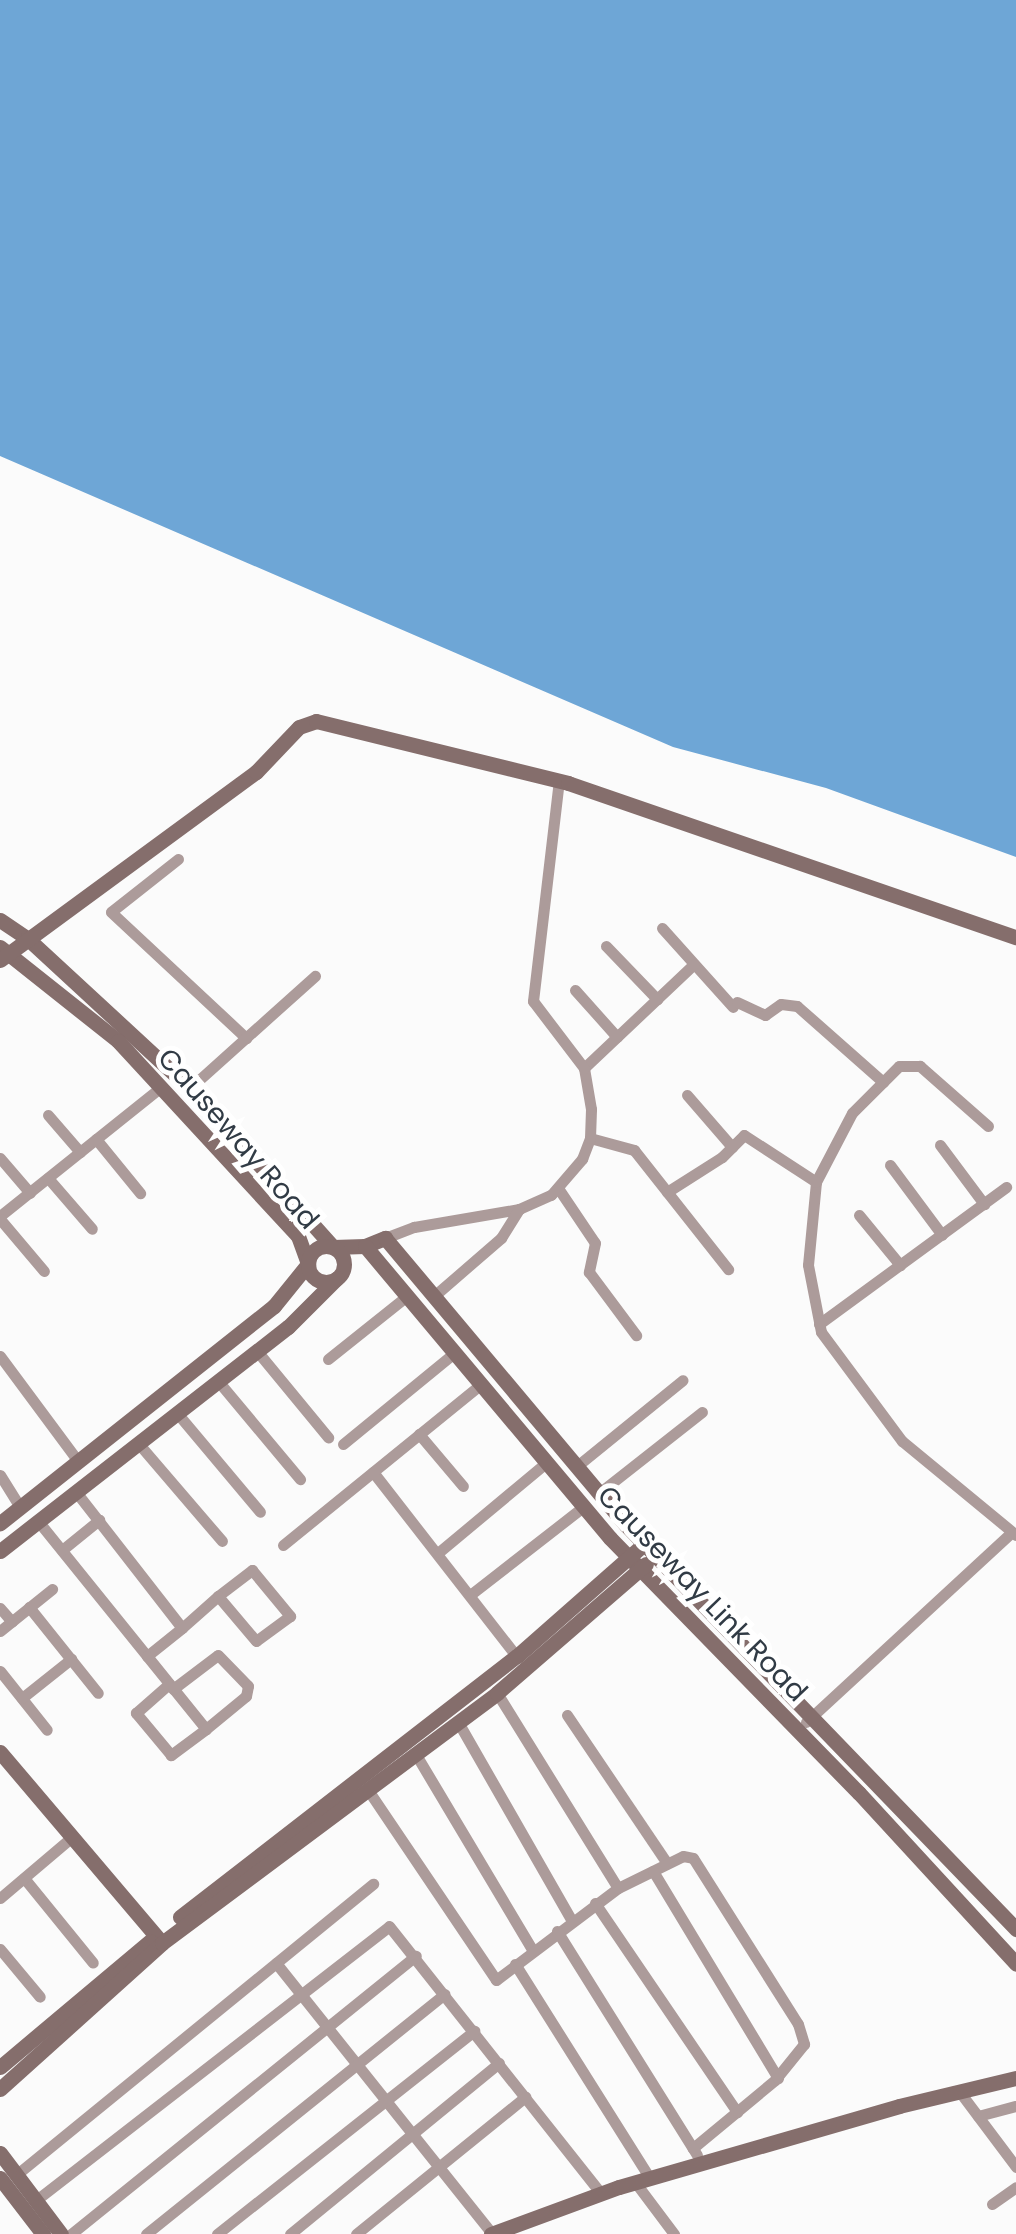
<!DOCTYPE html>
<html>
<head>
<meta charset="utf-8">
<style>
  body { margin:0 }
  #map { position:relative; width:1016px; height:2234px; overflow:hidden; background:#fbfbfb; font-family:Poppins,sans-serif }
  div>[style] { position:absolute }
  .water>* { inset:0; background:#6ea6d6 }
  .street>* { height:11px; margin:-5.5px; padding:0 5.5px; transform-origin:5.5px; border-radius:5.5px; background:#ac9b9a }
  .secondary>* { height:15px; margin:-7.5px; padding:0 7.5px; transform-origin:7.5px; border-radius:7.5px; background:#856e6c }
  .secondary>.ring { margin:-7.5px; padding:0; box-sizing:content-box; background:none; border:15px solid #856e6c; border-radius:50% }
  span { translate:-50% -50%; white-space:nowrap; text-align:center; line-height:1.15; -webkit-text-stroke:10px #fff; paint-order:stroke }
  .street-label { font-size:28px; color:#313b45 }
</style>
</head>
<body>
<div id="map">
  <div class="water">
    <div style="clip-path:polygon(0 0,1016px 0,1016px 857px,826px 788px,673px 747px,0 456px)"></div>
  </div>
  <div class="street">
    <div style="left:178px;top:859px;width:85px;rotate:141.7deg"></div>
    <div style="left:111px;top:912px;width:185px;rotate:43deg"></div>
    <div style="left:662px;top:928px;width:106px;rotate:48.1deg"></div>
    <div style="left:606px;top:946px;width:74px;rotate:46.1deg"></div>
    <div style="left:575px;top:990px;width:63px;rotate:48.2deg"></div>
    <div style="left:737px;top:1002px;width:31px;rotate:25deg"></div>
    <div style="left:765px;top:1015px;width:19px;rotate:-35deg"></div>
    <div style="left:781px;top:1004px;width:16px;rotate:7deg"></div>
    <div style="left:797px;top:1006px;width:115px;rotate:41.5deg"></div>
    <div style="left:584px;top:1068px;width:151px;rotate:-43.4deg"></div>
    <div style="left:190px;top:1088px;width:168px;rotate:-41.9deg"></div>
    <div style="left:687px;top:1095px;width:69px;rotate:49.1deg"></div>
    <div style="left:48px;top:1115px;width:49px;rotate:49.1deg"></div>
    <div style="left:988px;top:1126px;width:91px;rotate:-138.6deg"></div>
    <div style="left:920px;top:1066px;width:21px;rotate:180deg"></div>
    <div style="left:899px;top:1066px;width:66px;rotate:135deg"></div>
    <div style="left:852px;top:1113px;width:78px;rotate:117.6deg"></div>
    <div style="left:816px;top:1182px;width:83px;rotate:95.5deg"></div>
    <div style="left:808px;top:1265px;width:68px;rotate:79deg"></div>
    <div style="left:821px;top:1332px;width:136px;rotate:53.4deg"></div>
    <div style="left:902px;top:1441px;width:148px;rotate:39.5deg"></div>
    <div style="left:590px;top:1138px;width:46px;rotate:15.3deg"></div>
    <div style="left:634px;top:1150px;width:152px;rotate:51.7deg"></div>
    <div style="left:96px;top:1139px;width:70px;rotate:50.8deg"></div>
    <div style="left:940px;top:1145px;width:74px;rotate:53.3deg"></div>
    <div style="left:0;top:1158px;width:46px;rotate:49.4deg"></div>
    <div style="left:890px;top:1165px;width:87px;rotate:53.4deg"></div>
    <div style="left:48px;top:1178px;width:67px;rotate:49.2deg"></div>
    <div style="left:558px;top:1188px;width:66px;rotate:56.1deg"></div>
    <div style="left:595px;top:1243px;width:30px;rotate:102deg"></div>
    <div style="left:589px;top:1272px;width:79px;rotate:53.3deg"></div>
    <div style="left:667px;top:1192px;width:65px;rotate:-32.5deg"></div>
    <div style="left:722px;top:1157px;width:31px;rotate:-45deg"></div>
    <div style="left:744px;top:1135px;width:86px;rotate:33.1deg"></div>
    <div style="left:859px;top:1215px;width:65px;rotate:50.6deg"></div>
    <div style="left:0;top:1216px;width:206px;rotate:-38.7deg"></div>
    <div style="left:0;top:1219px;width:68px;rotate:49.8deg"></div>
    <div style="left:385px;top:1238px;width:31px;rotate:-21deg"></div>
    <div style="left:414px;top:1227px;width:107px;rotate:-9.7deg"></div>
    <div style="left:519px;top:1209px;width:35px;rotate:-24deg"></div>
    <div style="left:551px;top:1195px;width:48px;rotate:-49.3deg"></div>
    <div style="left:582px;top:1159px;width:22px;rotate:-69deg"></div>
    <div style="left:590px;top:1138px;width:29px;rotate:-88deg"></div>
    <div style="left:591px;top:1109px;width:42px;rotate:-99.7deg"></div>
    <div style="left:584px;top:1068px;width:84px;rotate:-127.3deg"></div>
    <div style="left:533px;top:1001px;width:223px;rotate:-83.3deg"></div>
    <div style="left:434px;top:1296px;width:89px;rotate:-40.9deg"></div>
    <div style="left:501px;top:1238px;width:34px;rotate:-58deg"></div>
    <div style="left:819px;top:1324px;width:232px;rotate:-36.2deg"></div>
    <div style="left:257px;top:1351px;width:112px;rotate:50.5deg"></div>
    <div style="left:0;top:1356px;width:131px;rotate:53.4deg"></div>
    <div style="left:328px;top:1359px;width:101px;rotate:-38.6deg"></div>
    <div style="left:218px;top:1381px;width:128px;rotate:50.1deg"></div>
    <div style="left:177px;top:1413px;width:129px;rotate:50deg"></div>
    <div style="left:419px;top:1434px;width:68px;rotate:49.8deg"></div>
    <div style="left:138px;top:1443px;width:129px;rotate:49.4deg"></div>
    <div style="left:343px;top:1444px;width:144px;rotate:-39.3deg"></div>
    <div style="left:577px;top:1466px;width:136px;rotate:-39.1deg"></div>
    <div style="left:373px;top:1472px;width:233px;rotate:52.1deg"></div>
    <div style="left:0;top:1475px;width:38px;rotate:58deg"></div>
    <div style="left:599px;top:1493px;width:131px;rotate:-38.2deg"></div>
    <div style="left:38px;top:1521px;width:174px;rotate:51.1deg"></div>
    <div style="left:147px;top:1656px;width:45px;rotate:-38.7deg"></div>
    <div style="left:182px;top:1628px;width:172px;rotate:-127.9deg"></div>
    <div style="left:283px;top:1545px;width:255px;rotate:-39.1deg"></div>
    <div style="left:62px;top:1550px;width:48px;rotate:-39deg"></div>
    <div style="left:439px;top:1552px;width:139px;rotate:-39.8deg"></div>
    <div style="left:470px;top:1595px;width:143px;rotate:-37.9deg"></div>
    <div style="left:29px;top:1607px;width:110px;rotate:51.3deg"></div>
    <div style="left:0;top:1608px;width:18px;rotate:49deg"></div>
    <div style="left:182px;top:1628px;width:48px;rotate:-41.6deg"></div>
    <div style="left:218px;top:1596px;width:43px;rotate:-37.4deg"></div>
    <div style="left:252px;top:1570px;width:60px;rotate:50.4deg"></div>
    <div style="left:290px;top:1616px;width:42px;rotate:143.7deg"></div>
    <div style="left:256px;top:1641px;width:59px;rotate:-130.2deg"></div>
    <div style="left:0;top:1631px;width:67px;rotate:-38.9deg"></div>
    <div style="left:147px;top:1656px;width:94px;rotate:51.1deg"></div>
    <div style="left:206px;top:1729px;width:44px;rotate:143.4deg"></div>
    <div style="left:171px;top:1755px;width:55px;rotate:-129.8deg"></div>
    <div style="left:136px;top:1713px;width:44px;rotate:-41.3deg"></div>
    <div style="left:0;top:1671px;width:75px;rotate:51.5deg"></div>
    <div style="left:173px;top:1689px;width:56px;rotate:-37.1deg"></div>
    <div style="left:218px;top:1655px;width:43px;rotate:45.9deg"></div>
    <div style="left:248px;top:1686px;width:10px;rotate:101deg"></div>
    <div style="left:246px;top:1696px;width:52px;rotate:140.5deg"></div>
    <div style="left:497px;top:1693px;width:229px;rotate:58.2deg"></div>
    <div style="left:22px;top:1698px;width:63px;rotate:-38.5deg"></div>
    <div style="left:567px;top:1715px;width:179px;rotate:56deg"></div>
    <div style="left:458px;top:1722px;width:229px;rotate:60.2deg"></div>
    <div style="left:806px;top:1722px;width:280px;rotate:-42.7deg"></div>
    <div style="left:415px;top:1753px;width:228px;rotate:59.2deg"></div>
    <div style="left:368px;top:1790px;width:229px;rotate:56deg"></div>
    <div style="left:496px;top:1980px;width:153px;rotate:-37deg"></div>
    <div style="left:618px;top:1888px;width:72px;rotate:-26.2deg"></div>
    <div style="left:683px;top:1856px;width:10px;rotate:11deg"></div>
    <div style="left:693px;top:1858px;width:196px;rotate:57.7deg"></div>
    <div style="left:798px;top:2024px;width:21px;rotate:73deg"></div>
    <div style="left:804px;top:2044px;width:46px;rotate:128.9deg"></div>
    <div style="left:775px;top:2080px;width:107px;rotate:140.3deg"></div>
    <div style="left:653px;top:1871px;width:242px;rotate:58.9deg"></div>
    <div style="left:24px;top:1878px;width:109px;rotate:50.9deg"></div>
    <div style="left:0;top:1898px;width:94px;rotate:-40.3deg"></div>
    <div style="left:595px;top:1903px;width:253px;rotate:55.8deg"></div>
    <div style="left:557px;top:1931px;width:264px;rotate:58deg"></div>
    <div style="left:0;top:1949px;width:62px;rotate:50.2deg"></div>
    <div style="left:276px;top:1963px;width:347px;rotate:51.4deg"></div>
    <div style="left:515px;top:1964px;width:253px;rotate:57.8deg"></div>
    <div style="left:959px;top:2091px;width:95px;rotate:53.1deg"></div>
    <div style="left:978px;top:2116px;width:39px;rotate:-15deg"></div>
    <div style="left:16px;top:2175px;width:461px;rotate:-39.2deg"></div>
    <div style="left:635px;top:2182px;width:65px;rotate:53.1deg"></div>
    <div style="left:35px;top:2201px;width:448px;rotate:-37.8deg"></div>
    <div style="left:389px;top:1926px;width:341px;rotate:51.6deg"></div>
    <div style="left:992px;top:2204px;width:29px;rotate:-35deg"></div>
    <div style="left:71px;top:2234px;width:443px;rotate:-38.9deg"></div>
    <div style="left:146px;top:2234px;width:383px;rotate:-38.8deg"></div>
    <div style="left:217px;top:2234px;width:328px;rotate:-38.3deg"></div>
    <div style="left:290px;top:2234px;width:270px;rotate:-39.3deg"></div>
    <div style="left:356px;top:2234px;width:218px;rotate:-39deg"></div>
  </div>
  <div class="secondary">
    <div style="left:0;top:920px;width:32px;rotate:34deg"></div>
    <div style="left:27px;top:938px;width:231px;rotate:42.7deg"></div>
    <div style="left:197px;top:1095px;width:204px;rotate:48.2deg"></div>
    <div style="left:333px;top:1247px;width:32px;rotate:-2deg"></div>
    <div style="left:365px;top:1246px;width:22px;rotate:-22deg"></div>
    <div style="left:385px;top:1238px;width:375px;rotate:50deg"></div>
    <div style="left:626px;top:1525px;width:562px;rotate:46.01deg"></div>
    <div style="left:0;top:947px;width:151px;rotate:38.5deg"></div>
    <div style="left:118px;top:1041px;width:265px;rotate:47.3deg"></div>
    <div style="left:298px;top:1236px;width:30px;rotate:70deg"></div>
    <div style="left:308px;top:1264px;width:54px;rotate:129deg"></div>
    <div style="left:274px;top:1306px;width:350px;rotate:141.6deg"></div>
    <div style="left:0;top:960px;width:318px;rotate:-36.3deg"></div>
    <div style="left:256px;top:772px;width:62px;rotate:-46.3deg"></div>
    <div style="left:299px;top:727px;width:18px;rotate:-19deg"></div>
    <div style="left:316px;top:721px;width:260px;rotate:13.8deg"></div>
    <div style="left:568px;top:783px;width:474px;rotate:19deg"></div>
    <div style="left:365px;top:1246px;width:381px;rotate:50deg"></div>
    <div style="left:610px;top:1538px;width:356px;rotate:45.7deg"></div>
    <div style="left:859px;top:1793px;width:232px;rotate:47.4deg"></div>
    <div class="ring" style="left:308px;top:1246px;width:21px;height:21px"></div>
    <div style="left:0;top:1551px;width:365px;rotate:-37.9deg"></div>
    <div style="left:288px;top:1327px;width:69px;rotate:-45deg"></div>
    <div style="left:0;top:1752px;width:250px;rotate:49.7deg"></div>
    <div style="left:180px;top:1917px;width:426px;rotate:-37.8deg"></div>
    <div style="left:517px;top:1656px;width:171px;rotate:-41.4deg"></div>
    <div style="left:0;top:2067px;width:196px;rotate:-40deg"></div>
    <div style="left:0;top:2089px;width:218px;rotate:-42deg"></div>
    <div style="left:162px;top:1943px;width:418px;rotate:-36.7deg"></div>
    <div style="left:497px;top:1693px;width:197px;rotate:-40.9deg"></div>
    <div style="left:0;top:2153px;width:101px;rotate:53deg"></div>
    <div style="left:0;top:2178px;width:71px;rotate:52.5deg"></div>
    <div style="left:491px;top:2234px;width:136px;rotate:-20.2deg"></div>
    <div style="left:619px;top:2187px;width:291px;rotate:-16.1deg"></div>
    <div style="left:899px;top:2106px;width:120px;rotate:-13.5deg"></div>
  </div>
  <div class="street-label">
    <span style="left:238px;top:1139px;rotate:49deg">Causeway Road</span>
    <span style="left:702px;top:1594px;rotate:46deg">Causeway Link Road</span>
  </div>
</div>
</body>
</html>
